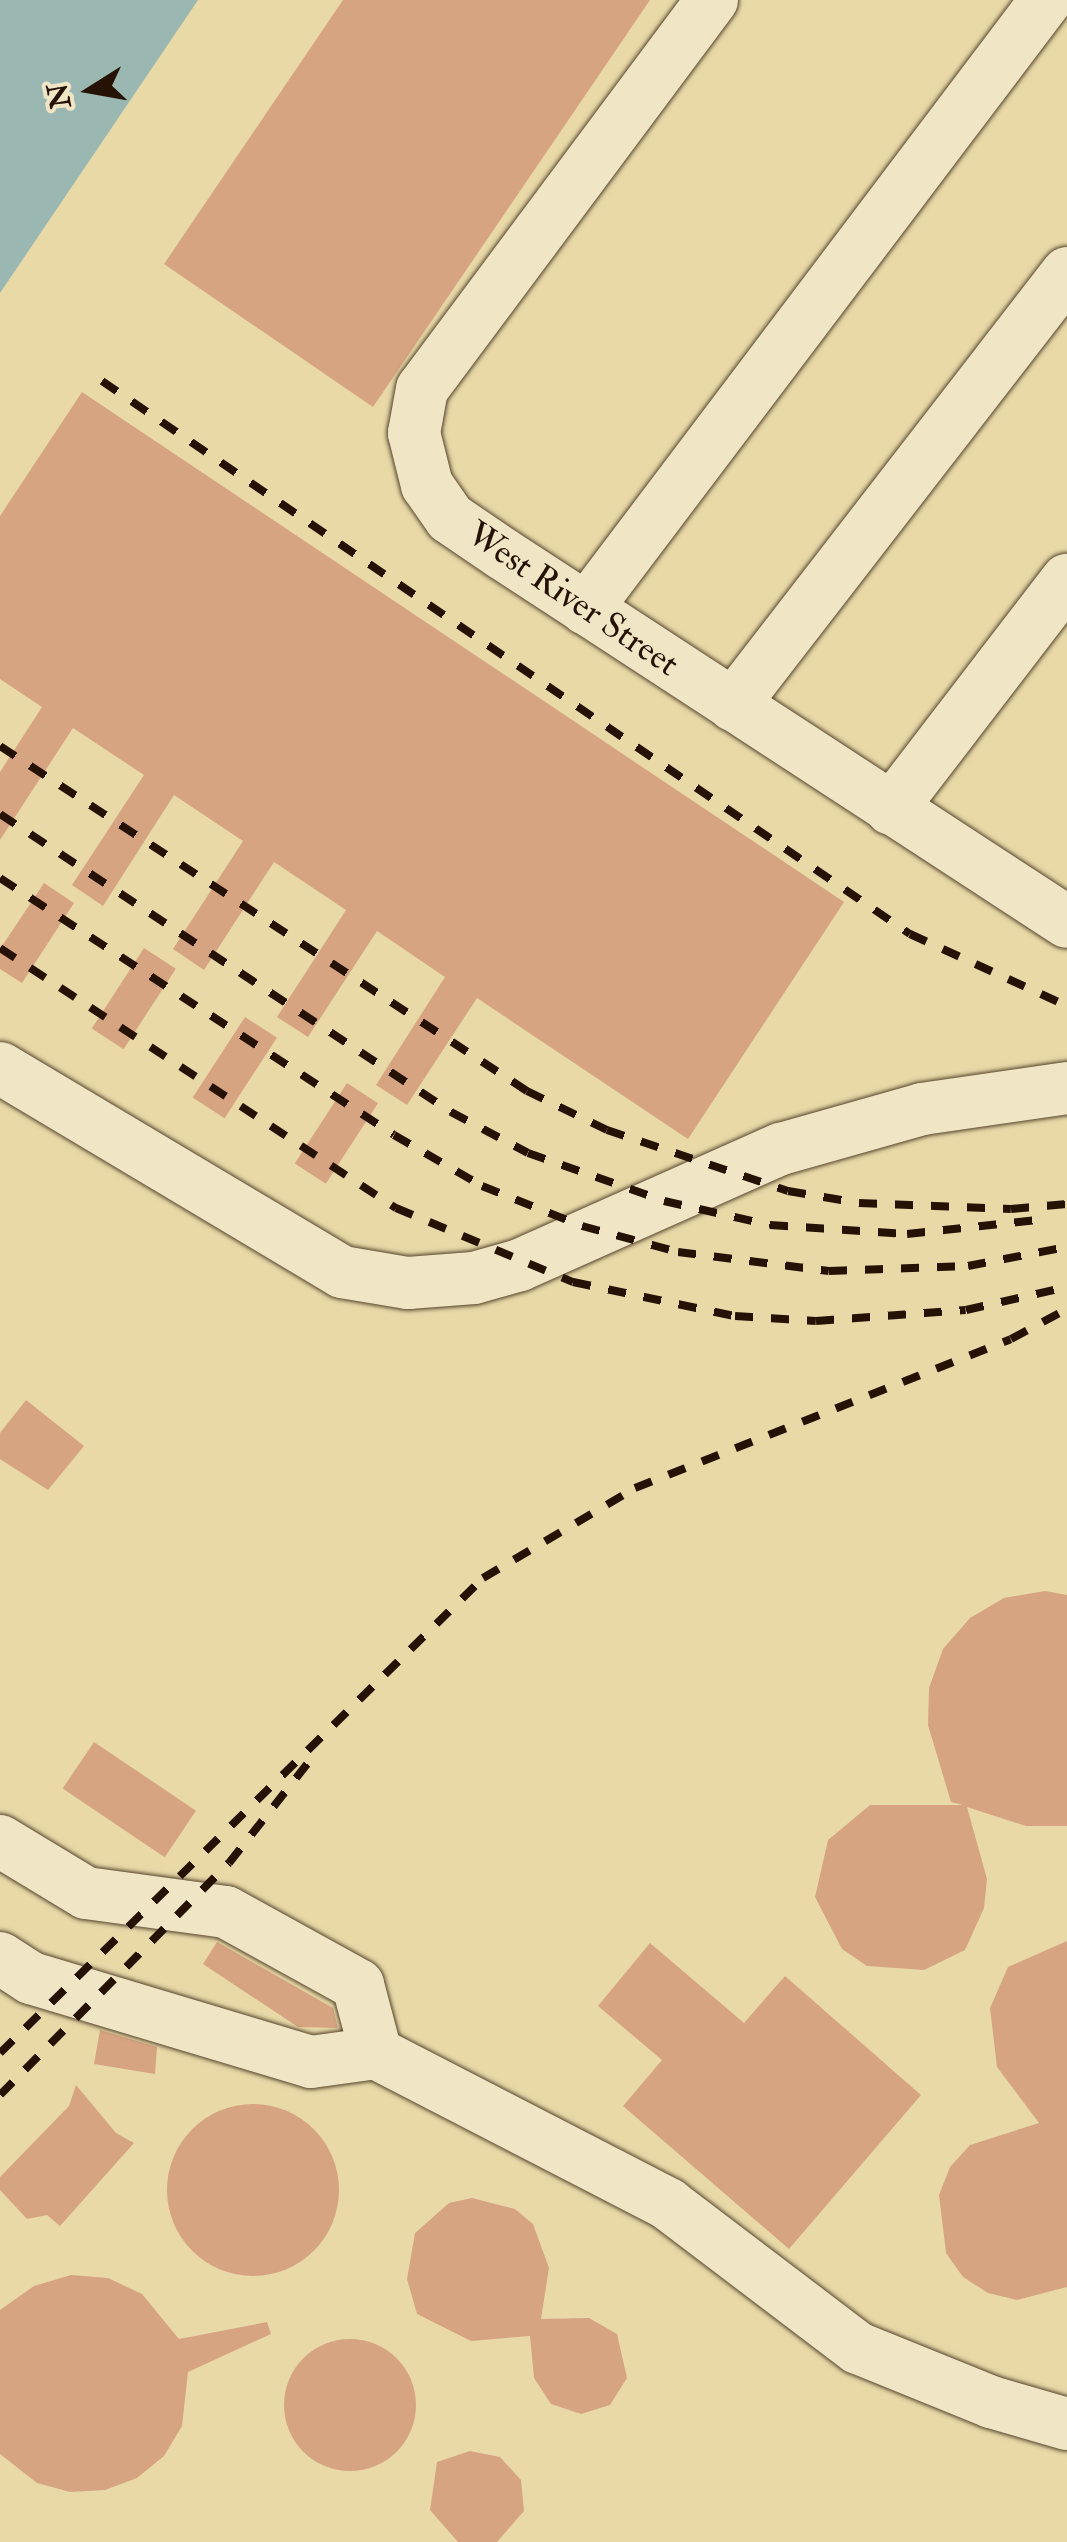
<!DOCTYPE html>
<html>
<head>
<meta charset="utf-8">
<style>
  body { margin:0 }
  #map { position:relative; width:1067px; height:2542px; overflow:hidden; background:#e8d9a7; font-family:"IM FELL Double Pica",serif }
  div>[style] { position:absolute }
  .water>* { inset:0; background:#9bb7b2 }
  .building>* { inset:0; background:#d7a482; transform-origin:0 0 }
  .round { border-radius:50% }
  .roads { filter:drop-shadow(0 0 2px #56442d) drop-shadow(0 0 2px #56442d) }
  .minor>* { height:52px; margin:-26px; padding:0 26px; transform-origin:26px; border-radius:26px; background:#f0e6c6 }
  .rail>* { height:8px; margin-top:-4px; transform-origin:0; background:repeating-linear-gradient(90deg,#261204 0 18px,transparent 0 36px) }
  span { translate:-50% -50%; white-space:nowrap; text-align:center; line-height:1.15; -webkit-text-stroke:10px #f0e6c6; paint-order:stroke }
  .street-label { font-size:35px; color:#261204 }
  .north { position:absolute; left:40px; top:40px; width:100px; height:100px; -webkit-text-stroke:8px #f0e6c6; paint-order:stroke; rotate:259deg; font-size:28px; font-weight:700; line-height:40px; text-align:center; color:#261204 }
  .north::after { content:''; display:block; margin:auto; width:35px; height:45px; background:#261204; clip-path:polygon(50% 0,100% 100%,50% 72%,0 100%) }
</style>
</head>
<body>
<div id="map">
  <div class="water">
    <div style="clip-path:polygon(0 0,198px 0,0 293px)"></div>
  </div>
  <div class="building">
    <div style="clip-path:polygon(343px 0,650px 0,373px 407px,164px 264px)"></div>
    <div style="clip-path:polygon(82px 392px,844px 902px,688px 1139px,477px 998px,407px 1105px,376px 1085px,445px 977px,377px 931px,308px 1037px,277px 1017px,346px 910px,274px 862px,204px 970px,173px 949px,243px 841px,174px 795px,103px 906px,72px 885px,144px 775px,73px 728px,0 840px,0 772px,42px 707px,0 679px,0 516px)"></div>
    <div style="clip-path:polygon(44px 883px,74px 903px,22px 983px,0 969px,0 949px)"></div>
    <div style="left:144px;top:948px;width:38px;height:96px;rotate:33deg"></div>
    <div style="left:245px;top:1017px;width:38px;height:96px;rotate:33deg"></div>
    <div style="left:347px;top:1083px;width:37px;height:96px;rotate:33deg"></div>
    <div style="clip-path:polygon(26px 1400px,84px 1446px,48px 1490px,0 1459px,0 1433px)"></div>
    <div style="clip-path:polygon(1045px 1591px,1067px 1595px,1067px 1826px,1026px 1826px,967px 1807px,987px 1879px,984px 1908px,965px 1950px,924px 1970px,867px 1966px,842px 1949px,815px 1897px,828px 1840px,870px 1805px,963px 1805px,951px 1802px,928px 1725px,929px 1688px,943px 1649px,970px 1618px,1004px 1598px)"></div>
    <div style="left:94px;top:1742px;width:123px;height:56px;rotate:34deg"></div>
    <div style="clip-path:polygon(1067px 1941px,1067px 2287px,1017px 2300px,988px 2293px,963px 2277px,946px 2253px,939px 2195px,950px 2167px,970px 2145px,1039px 2123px,997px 2067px,990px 2008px,1008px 1967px)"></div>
    <div style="clip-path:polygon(217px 1942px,333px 2008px,338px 2028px,298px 2027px,203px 1964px)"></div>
    <div style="clip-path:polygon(650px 1943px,744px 2023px,785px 1976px,921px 2095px,789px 2249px,623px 2106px,662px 2060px,598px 2006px)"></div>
    <div style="clip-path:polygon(100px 2030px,157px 2047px,155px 2074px,94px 2064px)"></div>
    <div style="clip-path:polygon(76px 2085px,116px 2133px,134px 2143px,60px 2226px,47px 2215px,27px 2219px,0 2190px,0 2177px,69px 2106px)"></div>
    <div class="round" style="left:167px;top:2104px;width:172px;height:172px"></div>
    <div style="clip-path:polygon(472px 2198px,515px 2209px,533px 2224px,549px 2268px,541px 2319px,589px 2318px,617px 2334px,627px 2378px,610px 2405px,581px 2414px,551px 2404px,534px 2378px,530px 2336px,471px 2341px,417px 2314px,407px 2279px,415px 2233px,449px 2203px)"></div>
    <div style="clip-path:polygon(71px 2275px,108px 2278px,142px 2294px,179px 2339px,267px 2322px,271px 2334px,188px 2372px,182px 2426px,164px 2456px,137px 2478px,105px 2490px,70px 2492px,37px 2483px,0 2454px,0 2310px,34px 2286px)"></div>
    <div class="round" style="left:284px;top:2339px;width:132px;height:132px"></div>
    <div style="clip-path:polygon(470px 2451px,500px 2457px,521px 2480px,524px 2511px,497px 2542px,458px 2542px,430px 2510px,437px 2462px)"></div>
  </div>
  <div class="roads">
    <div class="minor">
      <div style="left:712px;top:0;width:485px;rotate:126.7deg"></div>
      <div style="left:422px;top:389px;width:45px;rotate:100.3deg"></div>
      <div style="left:414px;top:433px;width:54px;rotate:76deg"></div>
      <div style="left:427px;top:485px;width:40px;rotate:55.1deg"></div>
      <div style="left:450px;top:518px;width:64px;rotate:34.2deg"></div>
      <div style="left:503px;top:554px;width:673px;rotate:33.12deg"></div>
      <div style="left:586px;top:609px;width:763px;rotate:-52.93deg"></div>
      <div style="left:733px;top:705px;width:546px;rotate:-52.29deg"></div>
      <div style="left:891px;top:809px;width:289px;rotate:-52.5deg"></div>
      <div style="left:0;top:1068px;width:398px;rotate:30.8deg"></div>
      <div style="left:342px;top:1272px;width:67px;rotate:9.5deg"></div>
      <div style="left:408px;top:1283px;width:66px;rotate:-4.3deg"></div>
      <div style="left:474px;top:1278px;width:48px;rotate:-15.8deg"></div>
      <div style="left:520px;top:1265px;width:286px;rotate:-24deg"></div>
      <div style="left:781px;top:1149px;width:147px;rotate:-15.8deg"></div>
      <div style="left:922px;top:1109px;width:147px;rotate:-8.2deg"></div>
      <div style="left:0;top:1841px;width:100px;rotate:31.2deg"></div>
      <div style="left:86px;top:1893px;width:141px;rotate:7.7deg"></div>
      <div style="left:226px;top:1912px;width:151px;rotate:28.9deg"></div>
      <div style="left:358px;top:1985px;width:70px;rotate:75.2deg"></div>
      <div style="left:0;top:1958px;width:37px;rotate:33deg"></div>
      <div style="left:31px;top:1978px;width:292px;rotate:16.7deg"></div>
      <div style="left:311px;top:2062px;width:66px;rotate:-7.9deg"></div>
      <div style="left:376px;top:2053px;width:329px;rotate:27.3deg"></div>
      <div style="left:668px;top:2204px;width:238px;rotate:37.2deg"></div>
      <div style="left:858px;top:2348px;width:144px;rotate:22.1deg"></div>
      <div style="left:991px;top:2402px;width:79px;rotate:16.1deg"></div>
    </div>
  </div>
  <div class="rail">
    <div style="left:102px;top:381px;width:979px;rotate:34.39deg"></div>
    <div style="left:910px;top:934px;width:173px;rotate:24.6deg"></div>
    <div style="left:0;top:746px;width:630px;rotate:33.21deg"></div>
    <div style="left:527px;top:1091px;width:89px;rotate:26deg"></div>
    <div style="left:607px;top:1130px;width:191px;rotate:18.6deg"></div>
    <div style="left:788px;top:1191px;width:72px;rotate:9.6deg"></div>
    <div style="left:859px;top:1203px;width:152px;rotate:2.3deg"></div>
    <div style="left:1011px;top:1209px;width:56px;rotate:-5.1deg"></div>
    <div style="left:0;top:814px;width:541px;rotate:33.45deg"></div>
    <div style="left:451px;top:1112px;width:87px;rotate:28deg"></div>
    <div style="left:528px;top:1153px;width:144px;rotate:19.4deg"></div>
    <div style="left:664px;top:1201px;width:109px;rotate:12.8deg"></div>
    <div style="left:770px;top:1225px;width:137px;rotate:3.8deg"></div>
    <div style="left:907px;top:1234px;width:131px;rotate:-6.1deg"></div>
    <div style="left:0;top:878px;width:470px;rotate:33.1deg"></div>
    <div style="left:394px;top:1135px;width:102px;rotate:30.1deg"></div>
    <div style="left:482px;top:1186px;width:108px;rotate:21.8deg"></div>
    <div style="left:582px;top:1226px;width:99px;rotate:15.2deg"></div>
    <div style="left:678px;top:1252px;width:152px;rotate:7.2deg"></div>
    <div style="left:829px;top:1271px;width:139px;rotate:-2.1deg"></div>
    <div style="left:968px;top:1266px;width:101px;rotate:-10.9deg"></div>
    <div style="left:0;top:948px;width:474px;rotate:33.3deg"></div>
    <div style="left:396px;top:1208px;width:192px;rotate:22.7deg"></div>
    <div style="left:573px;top:1282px;width:166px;rotate:11.9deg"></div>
    <div style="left:735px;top:1316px;width:81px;rotate:3.5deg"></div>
    <div style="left:816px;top:1321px;width:150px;rotate:-4.2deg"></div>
    <div style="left:966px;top:1310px;width:104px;rotate:-12.8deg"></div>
    <div style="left:0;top:2053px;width:677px;rotate:-44.52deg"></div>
    <div style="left:483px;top:1578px;width:177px;rotate:-30.6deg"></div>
    <div style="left:635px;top:1488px;width:404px;rotate:-21.6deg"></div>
    <div style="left:1011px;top:1339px;width:64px;rotate:-28.2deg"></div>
    <div style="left:0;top:2095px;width:326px;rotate:-45.4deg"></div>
    <div style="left:229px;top:1863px;width:134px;rotate:-51.7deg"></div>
  </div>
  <div class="street-label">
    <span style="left:573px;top:599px;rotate:34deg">West River Street</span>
  </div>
  <div class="north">N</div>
</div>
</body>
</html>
